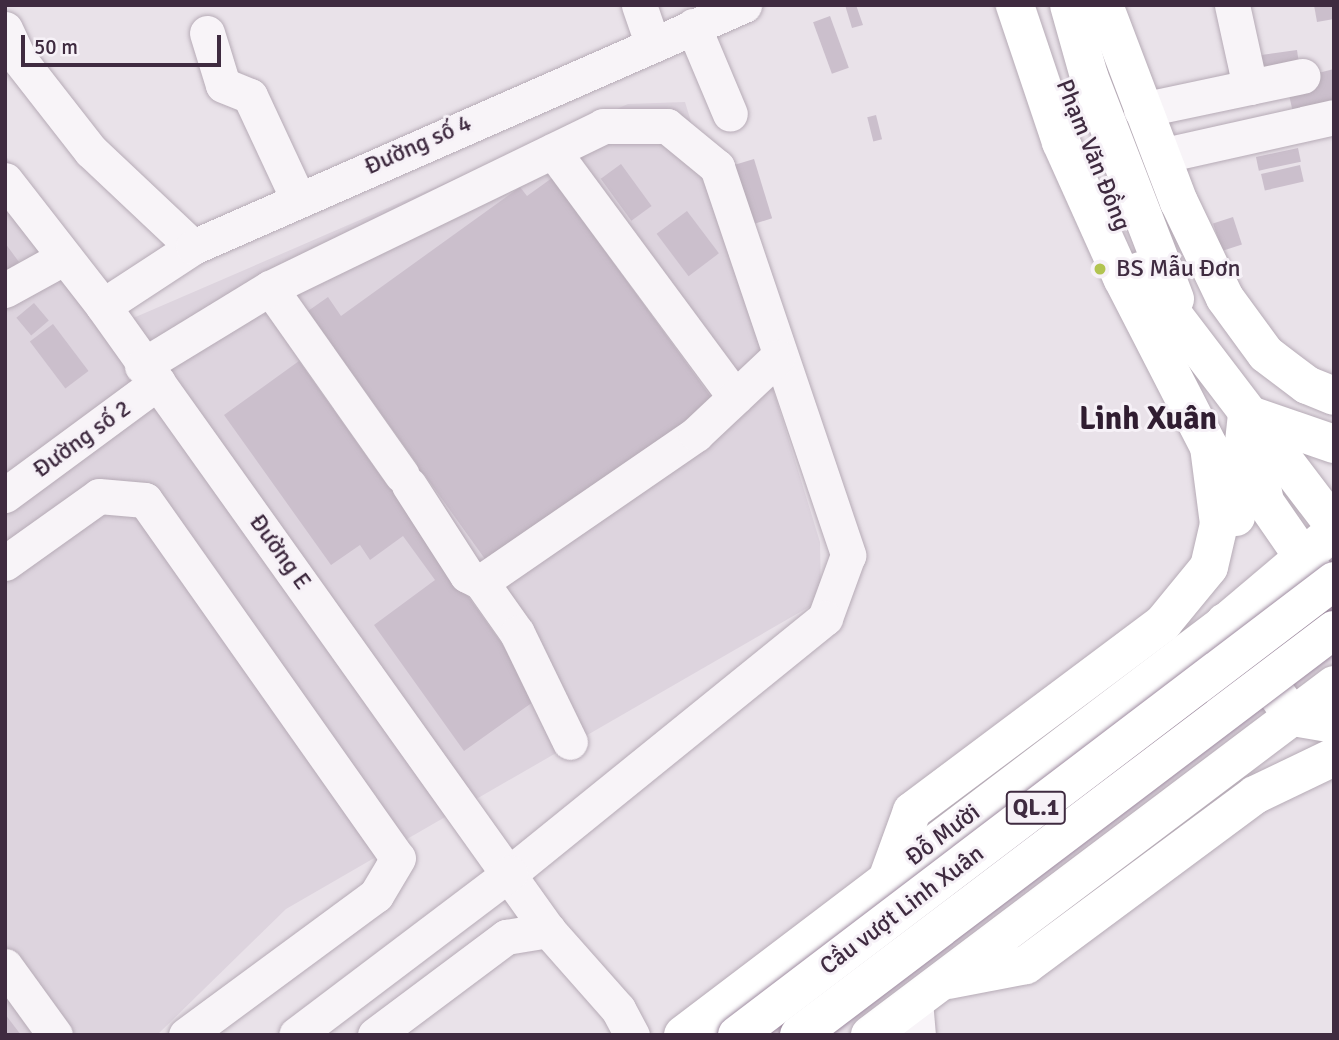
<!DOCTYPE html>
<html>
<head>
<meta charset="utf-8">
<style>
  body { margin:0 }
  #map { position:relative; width:1339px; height:1040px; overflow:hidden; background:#e9e2e9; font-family:Signika,sans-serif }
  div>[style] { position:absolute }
  .built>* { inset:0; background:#ddd4de }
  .building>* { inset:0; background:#cbbfcc; transform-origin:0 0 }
  .roads { filter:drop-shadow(0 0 2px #b6abb6) drop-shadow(0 0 2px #b6abb6) }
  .minor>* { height:35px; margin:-17.5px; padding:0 17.5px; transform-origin:17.5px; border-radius:17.5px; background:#f8f4f8 }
  .highway>* { height:38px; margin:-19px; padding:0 19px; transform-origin:19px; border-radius:19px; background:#fff }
  .bridges { filter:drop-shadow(0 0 2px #9d8a9f) drop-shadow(0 0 2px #9d8a9f) }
  .highway-bridge>* { height:38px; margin:-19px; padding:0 19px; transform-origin:19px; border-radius:19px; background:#fff }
  .dots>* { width:19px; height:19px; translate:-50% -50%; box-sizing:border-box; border:4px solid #f6f1f7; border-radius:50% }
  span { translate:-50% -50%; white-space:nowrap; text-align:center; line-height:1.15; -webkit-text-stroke:6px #f6f1f7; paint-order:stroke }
  .shield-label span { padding:2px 5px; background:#f6f1f7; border:2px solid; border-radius:5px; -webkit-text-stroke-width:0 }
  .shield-label { font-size:23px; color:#3f2b40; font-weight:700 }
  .street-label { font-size:24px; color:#3f2b40 }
  .poi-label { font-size:24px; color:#3f2b40 }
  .left { translate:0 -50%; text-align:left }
  .district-label { font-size:32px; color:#301d31; font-weight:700 }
  .frame { position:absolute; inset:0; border:7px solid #3f2b40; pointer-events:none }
  .scale { position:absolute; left:21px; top:35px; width:200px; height:32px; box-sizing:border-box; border:4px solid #3f2b40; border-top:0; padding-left:9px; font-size:21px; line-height:24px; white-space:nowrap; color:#3f2b40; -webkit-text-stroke:5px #f6f1f7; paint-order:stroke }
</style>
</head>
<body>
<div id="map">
  <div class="built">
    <div style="clip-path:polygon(685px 102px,820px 542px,821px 600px,286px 909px,157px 1035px,5px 1035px,5px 155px,124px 322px,628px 104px)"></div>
  </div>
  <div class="building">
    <div style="clip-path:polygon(845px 5px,856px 5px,863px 25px,852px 28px)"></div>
    <div style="clip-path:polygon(1314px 5px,1334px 5px,1334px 19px,1317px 22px)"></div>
    <div style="left:830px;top:16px;width:55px;height:18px;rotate:70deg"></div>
    <div style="left:1297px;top:50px;width:15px;height:71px;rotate:82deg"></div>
    <div style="clip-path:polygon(1334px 69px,1334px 103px,1293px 113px,1286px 81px)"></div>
    <div style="left:876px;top:115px;width:25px;height:9px;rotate:76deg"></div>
    <div style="left:1298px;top:148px;width:14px;height:43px;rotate:78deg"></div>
    <div style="left:754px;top:159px;width:62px;height:26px;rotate:73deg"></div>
    <div style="left:621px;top:164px;width:52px;height:25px;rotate:54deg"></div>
    <div style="left:1300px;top:165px;width:17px;height:40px;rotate:77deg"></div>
    <div style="clip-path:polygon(552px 178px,716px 404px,490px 566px,424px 474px,395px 494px,540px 697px,464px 751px,374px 625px,435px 580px,403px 536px,370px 560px,360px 545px,331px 565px,224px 415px,299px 361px,387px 485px,417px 464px,308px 311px,328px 297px,341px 316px,520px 187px,527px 196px)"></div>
    <div style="left:687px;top:211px;width:53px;height:38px;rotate:53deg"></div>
    <div style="left:1233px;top:217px;width:29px;height:21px;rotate:72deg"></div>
    <div style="clip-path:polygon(5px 243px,19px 262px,5px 273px)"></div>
    <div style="left:34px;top:303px;width:23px;height:23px;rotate:50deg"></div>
    <div style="left:53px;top:324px;width:59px;height:29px;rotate:53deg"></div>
    <div style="clip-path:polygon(5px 1014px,21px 1035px,5px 1035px)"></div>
  </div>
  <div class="roads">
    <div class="minor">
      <div style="left:639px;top:5px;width:39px;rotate:71deg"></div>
      <div style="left:1232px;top:5px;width:84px;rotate:77.6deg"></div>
      <div style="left:693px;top:26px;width:95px;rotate:67.2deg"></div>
      <div style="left:5px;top:29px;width:33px;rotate:65deg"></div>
      <div style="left:19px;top:59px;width:117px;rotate:52deg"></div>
      <div style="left:91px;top:151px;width:140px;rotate:43.3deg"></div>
      <div style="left:207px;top:33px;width:54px;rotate:72.9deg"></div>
      <div style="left:223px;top:85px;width:29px;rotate:22deg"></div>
      <div style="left:250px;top:96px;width:114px;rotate:65deg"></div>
      <div style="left:1141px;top:110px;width:165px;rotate:-11.9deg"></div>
      <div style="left:553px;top:151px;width:306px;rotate:53.5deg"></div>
      <div style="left:1160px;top:156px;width:178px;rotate:-12.6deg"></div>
      <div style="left:5px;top:180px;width:160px;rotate:52.1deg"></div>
      <div style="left:103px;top:306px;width:766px;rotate:54.51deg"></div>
      <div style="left:548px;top:930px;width:106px;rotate:48.5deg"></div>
      <div style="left:618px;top:1009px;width:30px;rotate:62deg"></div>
      <div style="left:270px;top:288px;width:229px;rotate:54.8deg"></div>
      <div style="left:5px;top:290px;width:66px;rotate:-28.9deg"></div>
      <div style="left:103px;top:306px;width:108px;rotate:-33.2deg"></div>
      <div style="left:193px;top:247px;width:602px;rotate:-23.71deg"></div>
      <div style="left:142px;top:366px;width:150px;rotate:-31.4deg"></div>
      <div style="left:270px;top:288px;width:370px;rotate:-25.9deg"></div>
      <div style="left:603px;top:126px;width:64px"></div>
      <div style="left:667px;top:126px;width:65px;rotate:39.4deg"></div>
      <div style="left:717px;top:167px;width:410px;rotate:71.3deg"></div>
      <div style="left:848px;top:555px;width:67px;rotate:110.1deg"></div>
      <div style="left:825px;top:618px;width:405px;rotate:141deg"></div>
      <div style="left:510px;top:873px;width:268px;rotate:142.9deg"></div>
      <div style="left:409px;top:485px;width:107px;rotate:57.2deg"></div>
      <div style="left:467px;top:575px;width:16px;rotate:27deg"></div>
      <div style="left:481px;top:582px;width:261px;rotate:-34.5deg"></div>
      <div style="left:696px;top:434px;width:112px;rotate:-43.2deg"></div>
      <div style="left:5px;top:495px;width:190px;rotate:-36.4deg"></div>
      <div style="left:5px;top:563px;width:115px;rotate:-35.5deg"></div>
      <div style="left:99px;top:496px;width:46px;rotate:5deg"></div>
      <div style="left:145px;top:500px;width:438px;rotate:54.8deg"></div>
      <div style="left:398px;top:858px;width:43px;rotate:120.7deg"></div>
      <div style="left:376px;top:895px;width:236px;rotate:143.6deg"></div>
      <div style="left:481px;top:582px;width:62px;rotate:54.8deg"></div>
      <div style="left:517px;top:633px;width:121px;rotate:64.1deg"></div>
      <div style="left:5px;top:966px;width:85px;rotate:54.1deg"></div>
      <div style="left:915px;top:1001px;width:34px;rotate:85deg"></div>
      <div style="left:375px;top:1035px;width:164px;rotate:-36.8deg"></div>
      <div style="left:506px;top:937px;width:43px;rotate:-9.5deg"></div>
    </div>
    <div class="highway">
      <div style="left:1069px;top:5px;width:74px;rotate:74.3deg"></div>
      <div style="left:1089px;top:76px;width:239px;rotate:68.9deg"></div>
      <div style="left:1104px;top:5px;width:211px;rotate:69.2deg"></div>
      <div style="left:1179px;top:202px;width:106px;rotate:64.4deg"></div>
      <div style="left:1225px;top:298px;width:69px;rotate:53.8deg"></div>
      <div style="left:1266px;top:354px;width:51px;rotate:37.1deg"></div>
      <div style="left:1307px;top:385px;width:29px;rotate:22deg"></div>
      <div style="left:1140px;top:271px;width:320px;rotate:52.7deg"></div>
      <div style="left:1247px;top:414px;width:92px;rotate:19deg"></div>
      <div style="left:1254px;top:447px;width:56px;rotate:78.7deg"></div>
      <div style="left:1265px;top:502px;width:90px;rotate:55.4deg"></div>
      <div style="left:1236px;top:517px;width:104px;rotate:-83.9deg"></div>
      <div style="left:1225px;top:622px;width:117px;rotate:54.4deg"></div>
      <div style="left:1293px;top:717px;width:42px;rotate:9.7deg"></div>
      <div style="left:888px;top:877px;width:70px;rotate:-70deg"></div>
      <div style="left:912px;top:811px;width:314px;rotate:-36.8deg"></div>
      <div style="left:1163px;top:623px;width:72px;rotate:-50.6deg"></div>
      <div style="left:1209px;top:567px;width:44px;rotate:-76.9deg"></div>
      <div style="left:1219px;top:524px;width:78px;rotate:-97.4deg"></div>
      <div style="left:1209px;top:447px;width:190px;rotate:-117.2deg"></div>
      <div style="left:1122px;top:278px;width:149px;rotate:-114.2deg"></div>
      <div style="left:1061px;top:142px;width:145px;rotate:-108.6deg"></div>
      <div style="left:948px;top:980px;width:79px;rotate:-10.9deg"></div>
      <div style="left:1026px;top:965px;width:285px;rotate:-36.6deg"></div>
      <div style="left:1255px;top:795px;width:88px;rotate:-25.7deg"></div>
      <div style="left:683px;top:1035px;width:679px;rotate:-37.22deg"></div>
      <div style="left:1224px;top:624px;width:144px;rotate:-40.2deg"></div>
      <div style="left:870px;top:1035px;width:581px;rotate:-37.03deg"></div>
    </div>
  </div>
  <div class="bridges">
    <div class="highway-bridge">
      <div style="left:737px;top:1035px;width:750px;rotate:-37.25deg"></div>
      <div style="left:799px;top:1035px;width:671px;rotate:-37.13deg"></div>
    </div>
  </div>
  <div class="dots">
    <div style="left:1100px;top:269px;background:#b2c451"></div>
  </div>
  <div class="shield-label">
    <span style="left:1036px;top:808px">QL.1</span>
  </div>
  <div class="street-label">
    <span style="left:418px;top:145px;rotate:-24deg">Đường số 4</span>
    <span style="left:1093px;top:155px;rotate:68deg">Phạm Văn Đồng</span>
    <span style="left:82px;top:439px;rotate:-36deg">Đường số 2</span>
    <span style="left:280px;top:552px;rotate:54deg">Đường E</span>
    <span style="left:943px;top:835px;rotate:-37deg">Đỗ Mười</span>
    <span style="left:902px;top:910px;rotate:-37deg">Cầu vượt Linh Xuân</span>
  </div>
  <div class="poi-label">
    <span class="left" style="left:1116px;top:269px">BS Mẫu Đơn</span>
  </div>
  <div class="district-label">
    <span style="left:1148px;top:419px">Linh Xuân</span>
  </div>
  <div class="frame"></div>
  <div class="scale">50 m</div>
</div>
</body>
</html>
